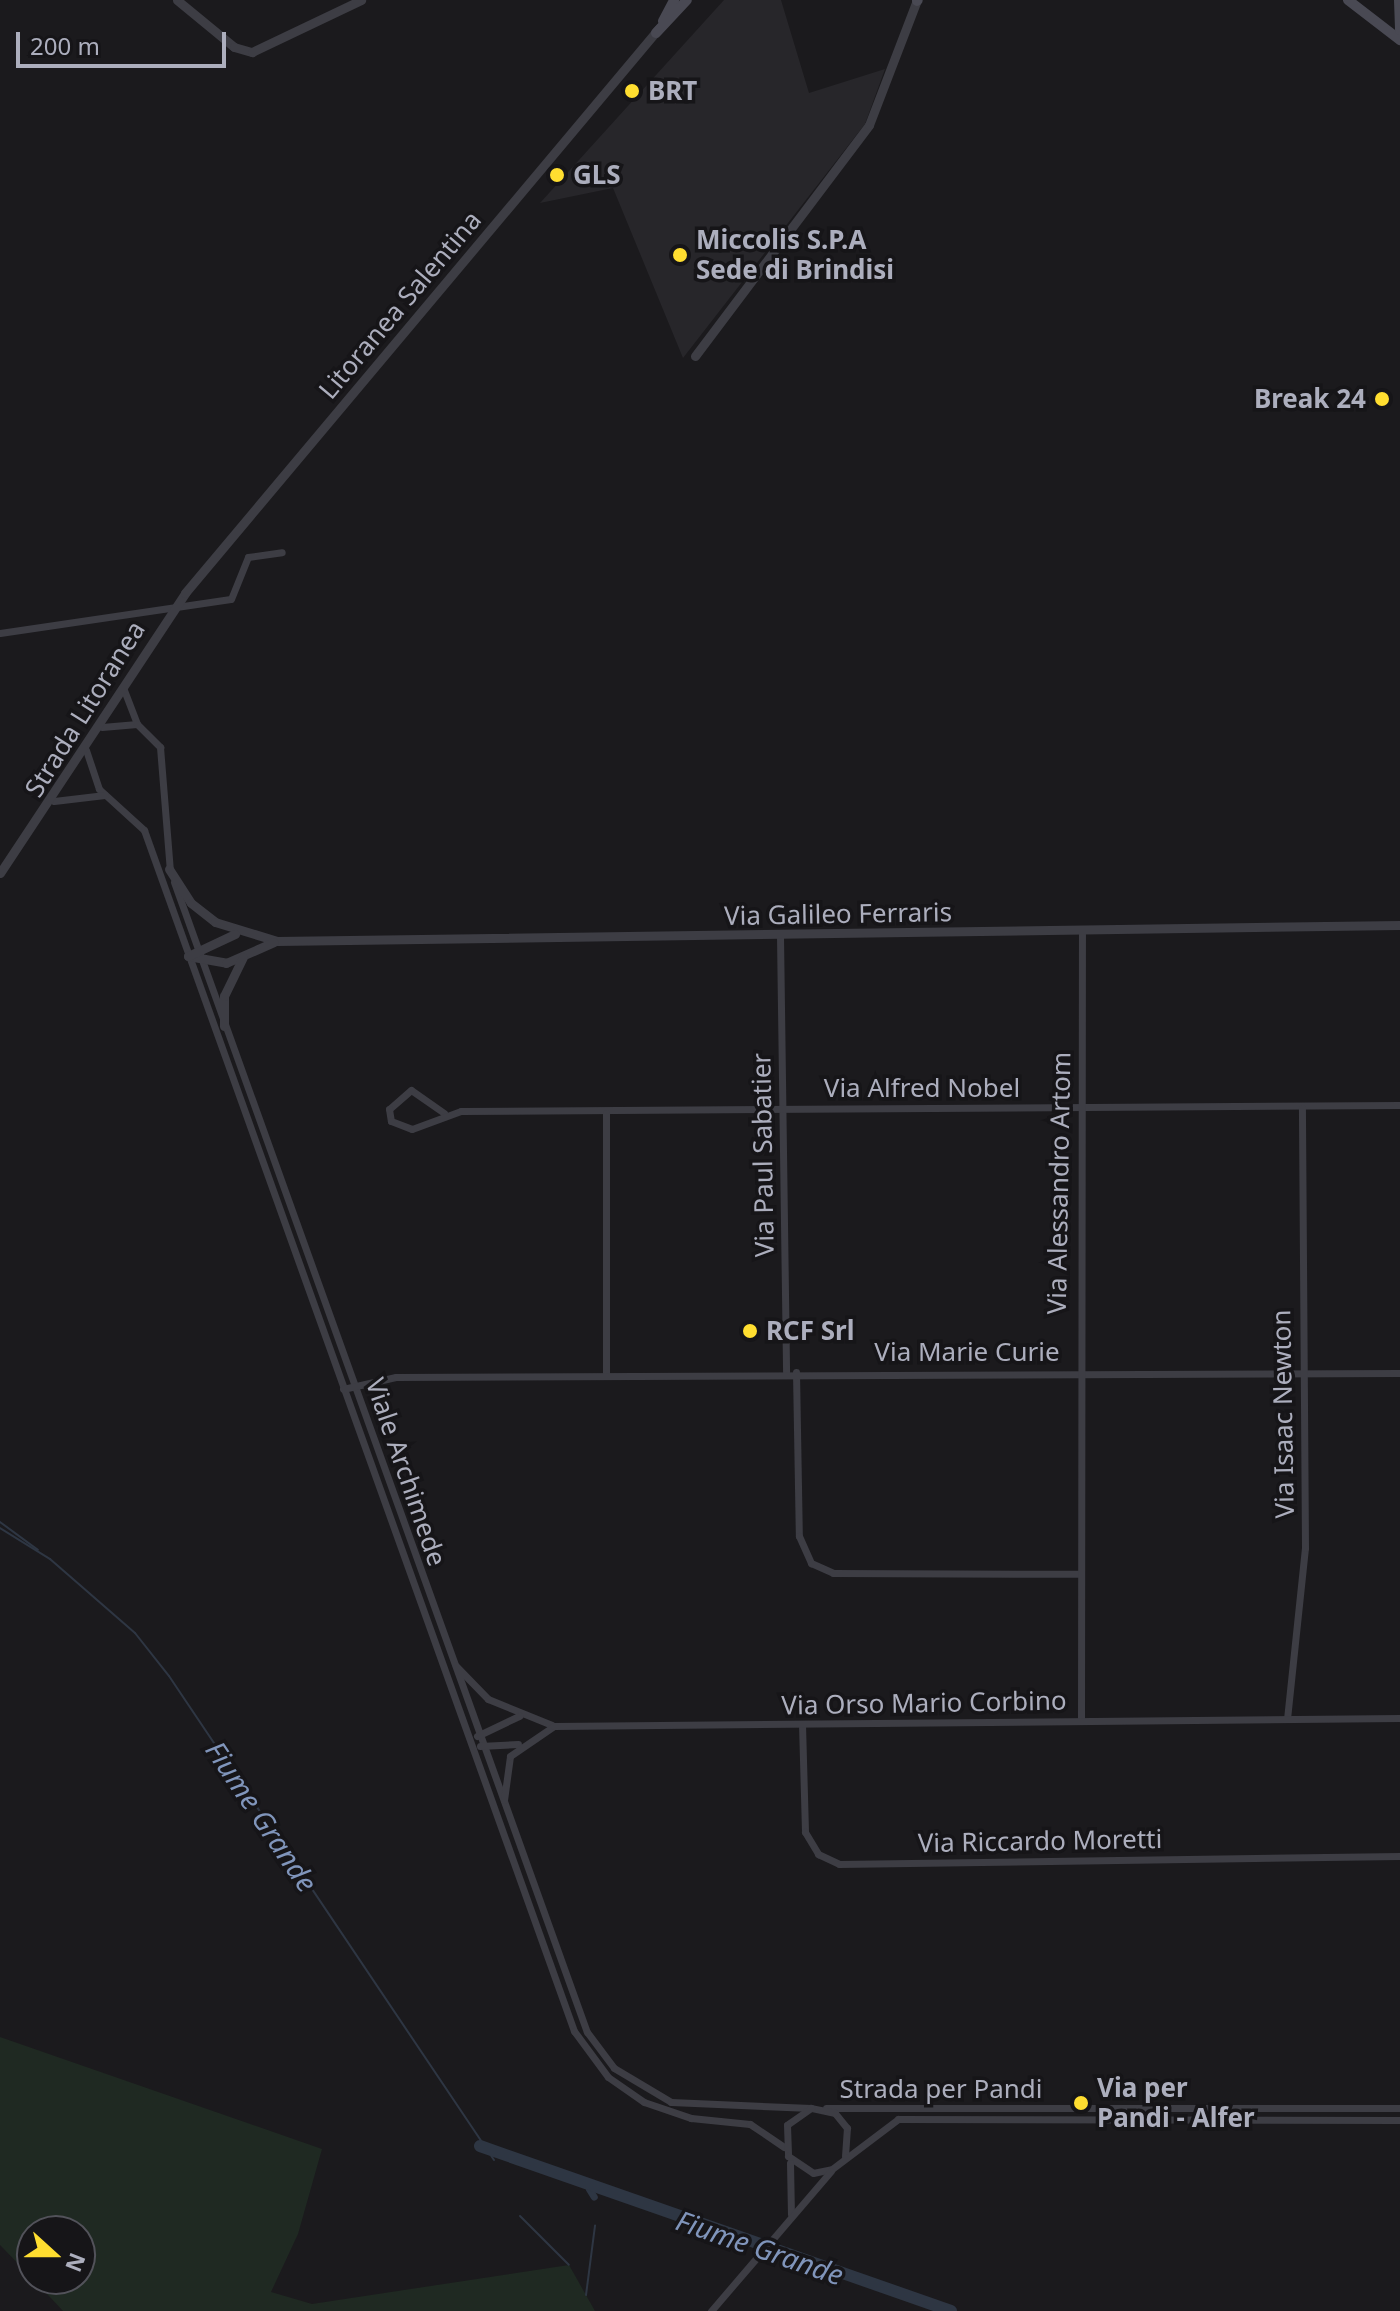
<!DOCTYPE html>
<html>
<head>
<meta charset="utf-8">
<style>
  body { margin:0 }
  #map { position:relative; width:1400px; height:2311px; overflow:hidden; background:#1b1a1d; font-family:"Noto Sans",sans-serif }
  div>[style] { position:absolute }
  .built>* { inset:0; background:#27262a }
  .green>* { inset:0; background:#1f2922 }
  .stream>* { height:2px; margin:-1px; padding:0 1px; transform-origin:1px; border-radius:1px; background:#2e3643 }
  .canal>* { height:7px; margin:-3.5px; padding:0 3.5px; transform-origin:3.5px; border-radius:3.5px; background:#2e3643 }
  .river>* { height:12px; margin:-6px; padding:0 6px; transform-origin:6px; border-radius:6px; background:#2e3643 }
  .minor>* { height:7px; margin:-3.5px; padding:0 3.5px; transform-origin:3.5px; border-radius:3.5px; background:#3d3d44 }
  .tertiary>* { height:9px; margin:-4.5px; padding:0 4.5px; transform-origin:4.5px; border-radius:4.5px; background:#3d3d44 }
  .secondary>* { height:10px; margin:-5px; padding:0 5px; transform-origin:5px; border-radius:5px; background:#494953 }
  .dots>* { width:22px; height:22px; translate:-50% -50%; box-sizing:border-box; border:4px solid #161518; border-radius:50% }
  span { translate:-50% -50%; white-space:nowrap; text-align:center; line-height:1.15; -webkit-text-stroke:7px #161518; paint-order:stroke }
  .poi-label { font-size:26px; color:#acaebd; font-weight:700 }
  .left { translate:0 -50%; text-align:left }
  .right { translate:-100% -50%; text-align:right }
  .street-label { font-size:26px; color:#acaebd }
  .water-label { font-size:28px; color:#8095bb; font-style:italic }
  .north { position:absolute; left:16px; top:2215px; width:80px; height:80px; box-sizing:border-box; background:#161518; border:2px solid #52525a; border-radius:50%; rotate:111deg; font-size:22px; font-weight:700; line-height:32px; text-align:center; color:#acaebd }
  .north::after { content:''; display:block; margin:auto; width:28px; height:36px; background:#ffde30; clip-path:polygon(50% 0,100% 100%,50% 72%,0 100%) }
  .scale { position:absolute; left:16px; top:32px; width:210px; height:36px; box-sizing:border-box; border:4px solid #acaebd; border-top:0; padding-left:10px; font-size:24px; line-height:28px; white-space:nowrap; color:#acaebd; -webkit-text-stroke:6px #161518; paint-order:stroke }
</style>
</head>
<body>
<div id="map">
  <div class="built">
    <div style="clip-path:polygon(724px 0,781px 0,809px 93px,885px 69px,865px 124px,683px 358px,613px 188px,540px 203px)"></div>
  </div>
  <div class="green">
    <div style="clip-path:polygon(0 2037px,322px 2149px,298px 2234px,271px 2292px,312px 2304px,569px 2265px,595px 2311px,63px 2311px,33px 2279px,80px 2279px,80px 2231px,32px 2231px,32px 2278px,0 2245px)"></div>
  </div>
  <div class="stream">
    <div style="left:0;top:1522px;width:47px;rotate:36.4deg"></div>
    <div style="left:0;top:1528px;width:59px;rotate:31.8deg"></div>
    <div style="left:50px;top:1559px;width:113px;rotate:41deg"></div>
    <div style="left:135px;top:1633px;width:55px;rotate:51.7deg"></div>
    <div style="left:169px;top:1676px;width:583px;rotate:56.12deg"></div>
    <div style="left:520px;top:2216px;width:69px;rotate:45deg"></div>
    <div style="left:586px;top:2295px;width:70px;rotate:-82.6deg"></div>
  </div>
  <div class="canal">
    <div style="left:589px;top:2189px;width:9px;rotate:58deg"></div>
  </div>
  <div class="river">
    <div style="left:480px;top:2146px;width:499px;rotate:19.3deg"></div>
  </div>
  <div class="minor">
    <div style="left:0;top:633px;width:233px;rotate:-8.4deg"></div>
    <div style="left:231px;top:599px;width:45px;rotate:-68deg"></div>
    <div style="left:248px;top:557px;width:34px;rotate:-8deg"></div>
    <div style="left:124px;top:690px;width:36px;rotate:69deg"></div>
    <div style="left:102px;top:727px;width:35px;rotate:-5deg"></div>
    <div style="left:137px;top:724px;width:33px;rotate:45deg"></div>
    <div style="left:160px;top:747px;width:124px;rotate:85.4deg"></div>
    <div style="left:86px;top:750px;width:41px;rotate:71.6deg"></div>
    <div style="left:99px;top:789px;width:61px;rotate:42.3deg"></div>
    <div style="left:144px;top:830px;width:1276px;rotate:70.3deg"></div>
    <div style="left:574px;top:2031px;width:57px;rotate:53.5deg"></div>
    <div style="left:608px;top:2077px;width:44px;rotate:34.8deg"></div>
    <div style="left:644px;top:2102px;width:50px;rotate:18.8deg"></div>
    <div style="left:691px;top:2118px;width:59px;rotate:5.8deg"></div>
    <div style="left:750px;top:2124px;width:41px;rotate:34.1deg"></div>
    <div style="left:54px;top:801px;width:51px;rotate:-6.7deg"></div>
    <div style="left:174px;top:882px;width:1222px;rotate:70.25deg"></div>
    <div style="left:587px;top:2032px;width:45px;rotate:53.1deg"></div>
    <div style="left:614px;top:2068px;width:66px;rotate:30.8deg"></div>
    <div style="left:671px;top:2102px;width:140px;rotate:2.5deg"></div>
    <div style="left:780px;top:936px;width:436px;rotate:89.2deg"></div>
    <div style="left:444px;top:1113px;width:40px;rotate:-145.1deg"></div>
    <div style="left:411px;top:1090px;width:29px;rotate:139deg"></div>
    <div style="left:389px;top:1109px;width:12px;rotate:81deg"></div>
    <div style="left:391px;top:1121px;width:22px;rotate:21deg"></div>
    <div style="left:412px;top:1129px;width:52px;rotate:-20.2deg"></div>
    <div style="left:461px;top:1111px;width:939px;rotate:-0.37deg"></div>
    <div style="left:606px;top:1113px;width:263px;rotate:90deg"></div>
    <div style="left:796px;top:1372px;width:164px;rotate:89deg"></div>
    <div style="left:799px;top:1536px;width:30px;rotate:66deg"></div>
    <div style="left:811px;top:1563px;width:24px;rotate:24deg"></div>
    <div style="left:833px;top:1573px;width:247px;rotate:0.2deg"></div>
    <div style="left:343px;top:1389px;width:54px;rotate:-12.8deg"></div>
    <div style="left:396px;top:1377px;width:1004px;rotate:-0.23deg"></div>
    <div style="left:456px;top:1666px;width:46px;rotate:45.9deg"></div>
    <div style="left:488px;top:1699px;width:69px;rotate:22.1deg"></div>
    <div style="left:1287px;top:1719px;width:172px;rotate:-84deg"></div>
    <div style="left:1305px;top:1548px;width:440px;rotate:-90.4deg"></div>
    <div style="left:1081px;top:1721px;width:788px;rotate:-89.93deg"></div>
    <div style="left:802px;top:1724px;width:108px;rotate:88.4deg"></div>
    <div style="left:805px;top:1832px;width:26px;rotate:59deg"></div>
    <div style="left:818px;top:1854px;width:23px;rotate:25deg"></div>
    <div style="left:839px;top:1864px;width:561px;rotate:-0.82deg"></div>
    <div style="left:477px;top:1736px;width:47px;rotate:-25.5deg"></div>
    <div style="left:480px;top:1746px;width:38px;rotate:-3deg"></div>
    <div style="left:504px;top:1800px;width:44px;rotate:-82.2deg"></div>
    <div style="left:510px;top:1756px;width:53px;rotate:-34.3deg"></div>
    <div style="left:554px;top:1726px;width:846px;rotate:-0.54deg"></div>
    <div style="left:826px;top:2108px;width:574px"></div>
    <div style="left:845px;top:2156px;width:28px;rotate:-86deg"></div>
    <div style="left:847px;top:2128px;width:19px;rotate:-129deg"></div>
    <div style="left:835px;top:2113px;width:25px;rotate:-168deg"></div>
    <div style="left:811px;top:2108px;width:29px;rotate:145deg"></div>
    <div style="left:787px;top:2125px;width:31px;rotate:88deg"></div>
    <div style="left:788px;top:2156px;width:30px;rotate:34deg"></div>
    <div style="left:813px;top:2173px;width:19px;rotate:-12deg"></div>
    <div style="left:832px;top:2169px;width:83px;rotate:-37.1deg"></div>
    <div style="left:898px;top:2119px;width:502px;rotate:0.11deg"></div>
    <div style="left:790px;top:2163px;width:51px;rotate:88.9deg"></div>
    <div style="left:711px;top:2311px;width:184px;rotate:-49.4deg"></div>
  </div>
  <div class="tertiary">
    <div style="left:177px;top:0;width:74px;rotate:39.5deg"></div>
    <div style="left:234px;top:47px;width:19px;rotate:16deg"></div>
    <div style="left:252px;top:52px;width:121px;rotate:-25.5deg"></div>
    <div style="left:695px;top:356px;width:289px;rotate:-53deg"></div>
    <div style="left:869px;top:125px;width:134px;rotate:-69deg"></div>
    <div style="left:169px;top:869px;width:40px;rotate:57.1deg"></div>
    <div style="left:191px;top:903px;width:31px;rotate:38deg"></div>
    <div style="left:215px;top:922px;width:65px;rotate:17deg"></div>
    <div style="left:277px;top:941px;width:1123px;rotate:-0.82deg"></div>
    <div style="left:0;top:873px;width:336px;rotate:-56.5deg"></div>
    <div style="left:185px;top:593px;width:739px;rotate:-50deg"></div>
    <div style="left:188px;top:956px;width:39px;rotate:10deg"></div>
    <div style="left:226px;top:963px;width:52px;rotate:-23.6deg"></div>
    <div style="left:188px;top:956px;width:52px;rotate:-25.1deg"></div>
    <div style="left:224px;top:1026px;width:30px;rotate:-90deg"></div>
    <div style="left:224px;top:996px;width:43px;rotate:-64deg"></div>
  </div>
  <div class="secondary">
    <div style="left:1348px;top:0;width:66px;rotate:37.6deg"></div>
    <div style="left:1399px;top:0;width:30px;rotate:88deg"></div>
    <div style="left:917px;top:1px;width:1px;rotate:-45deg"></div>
    <div style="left:663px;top:21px;width:24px;rotate:-62deg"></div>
    <div style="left:656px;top:33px;width:45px;rotate:-46.8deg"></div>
  </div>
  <div class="dots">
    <div style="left:632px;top:91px;background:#ffde30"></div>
    <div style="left:557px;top:175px;background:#ffde30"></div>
    <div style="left:680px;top:255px;background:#ffde30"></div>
    <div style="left:1382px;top:399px;background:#ffde30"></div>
    <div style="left:750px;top:1331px;background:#ffde30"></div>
    <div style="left:1081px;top:2103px;background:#ffde30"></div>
  </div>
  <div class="poi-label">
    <span class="left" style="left:648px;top:91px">BRT</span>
    <span class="left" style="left:573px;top:175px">GLS</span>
    <span class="left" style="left:696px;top:255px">Miccolis S.P.A<br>Sede di Brindisi</span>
    <span class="right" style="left:1366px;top:399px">Break 24</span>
    <span class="left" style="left:766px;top:1331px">RCF Srl</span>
    <span class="left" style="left:1097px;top:2103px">Via per<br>Pandi - Alfer</span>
  </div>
  <div class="street-label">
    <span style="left:400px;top:305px;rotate:-50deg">Litoranea Salentina</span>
    <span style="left:85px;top:709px;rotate:-58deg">Strada Litoranea</span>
    <span style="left:838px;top:914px;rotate:-1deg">Via Galileo Ferraris</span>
    <span style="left:922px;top:1088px">Via Alfred Nobel</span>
    <span style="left:763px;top:1155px;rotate:-91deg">Via Paul Sabatier</span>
    <span style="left:1059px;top:1183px;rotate:-89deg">Via Alessandro Artom</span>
    <span style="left:967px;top:1352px">Via Marie Curie</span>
    <span style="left:1283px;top:1414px;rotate:-91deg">Via Isaac Newton</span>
    <span style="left:406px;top:1472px;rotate:71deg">Viale Archimede</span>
    <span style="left:924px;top:1703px;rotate:-1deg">Via Orso Mario Corbino</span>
    <span style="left:1040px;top:1841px;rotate:-1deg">Via Riccardo Moretti</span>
    <span style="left:941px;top:2089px">Strada per Pandi</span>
  </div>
  <div class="water-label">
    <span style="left:262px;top:1816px;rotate:56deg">Fiume Grande</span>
    <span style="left:760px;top:2247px;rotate:19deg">Fiume Grande</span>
  </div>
  <div class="north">N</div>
  <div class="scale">200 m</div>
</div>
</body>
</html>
